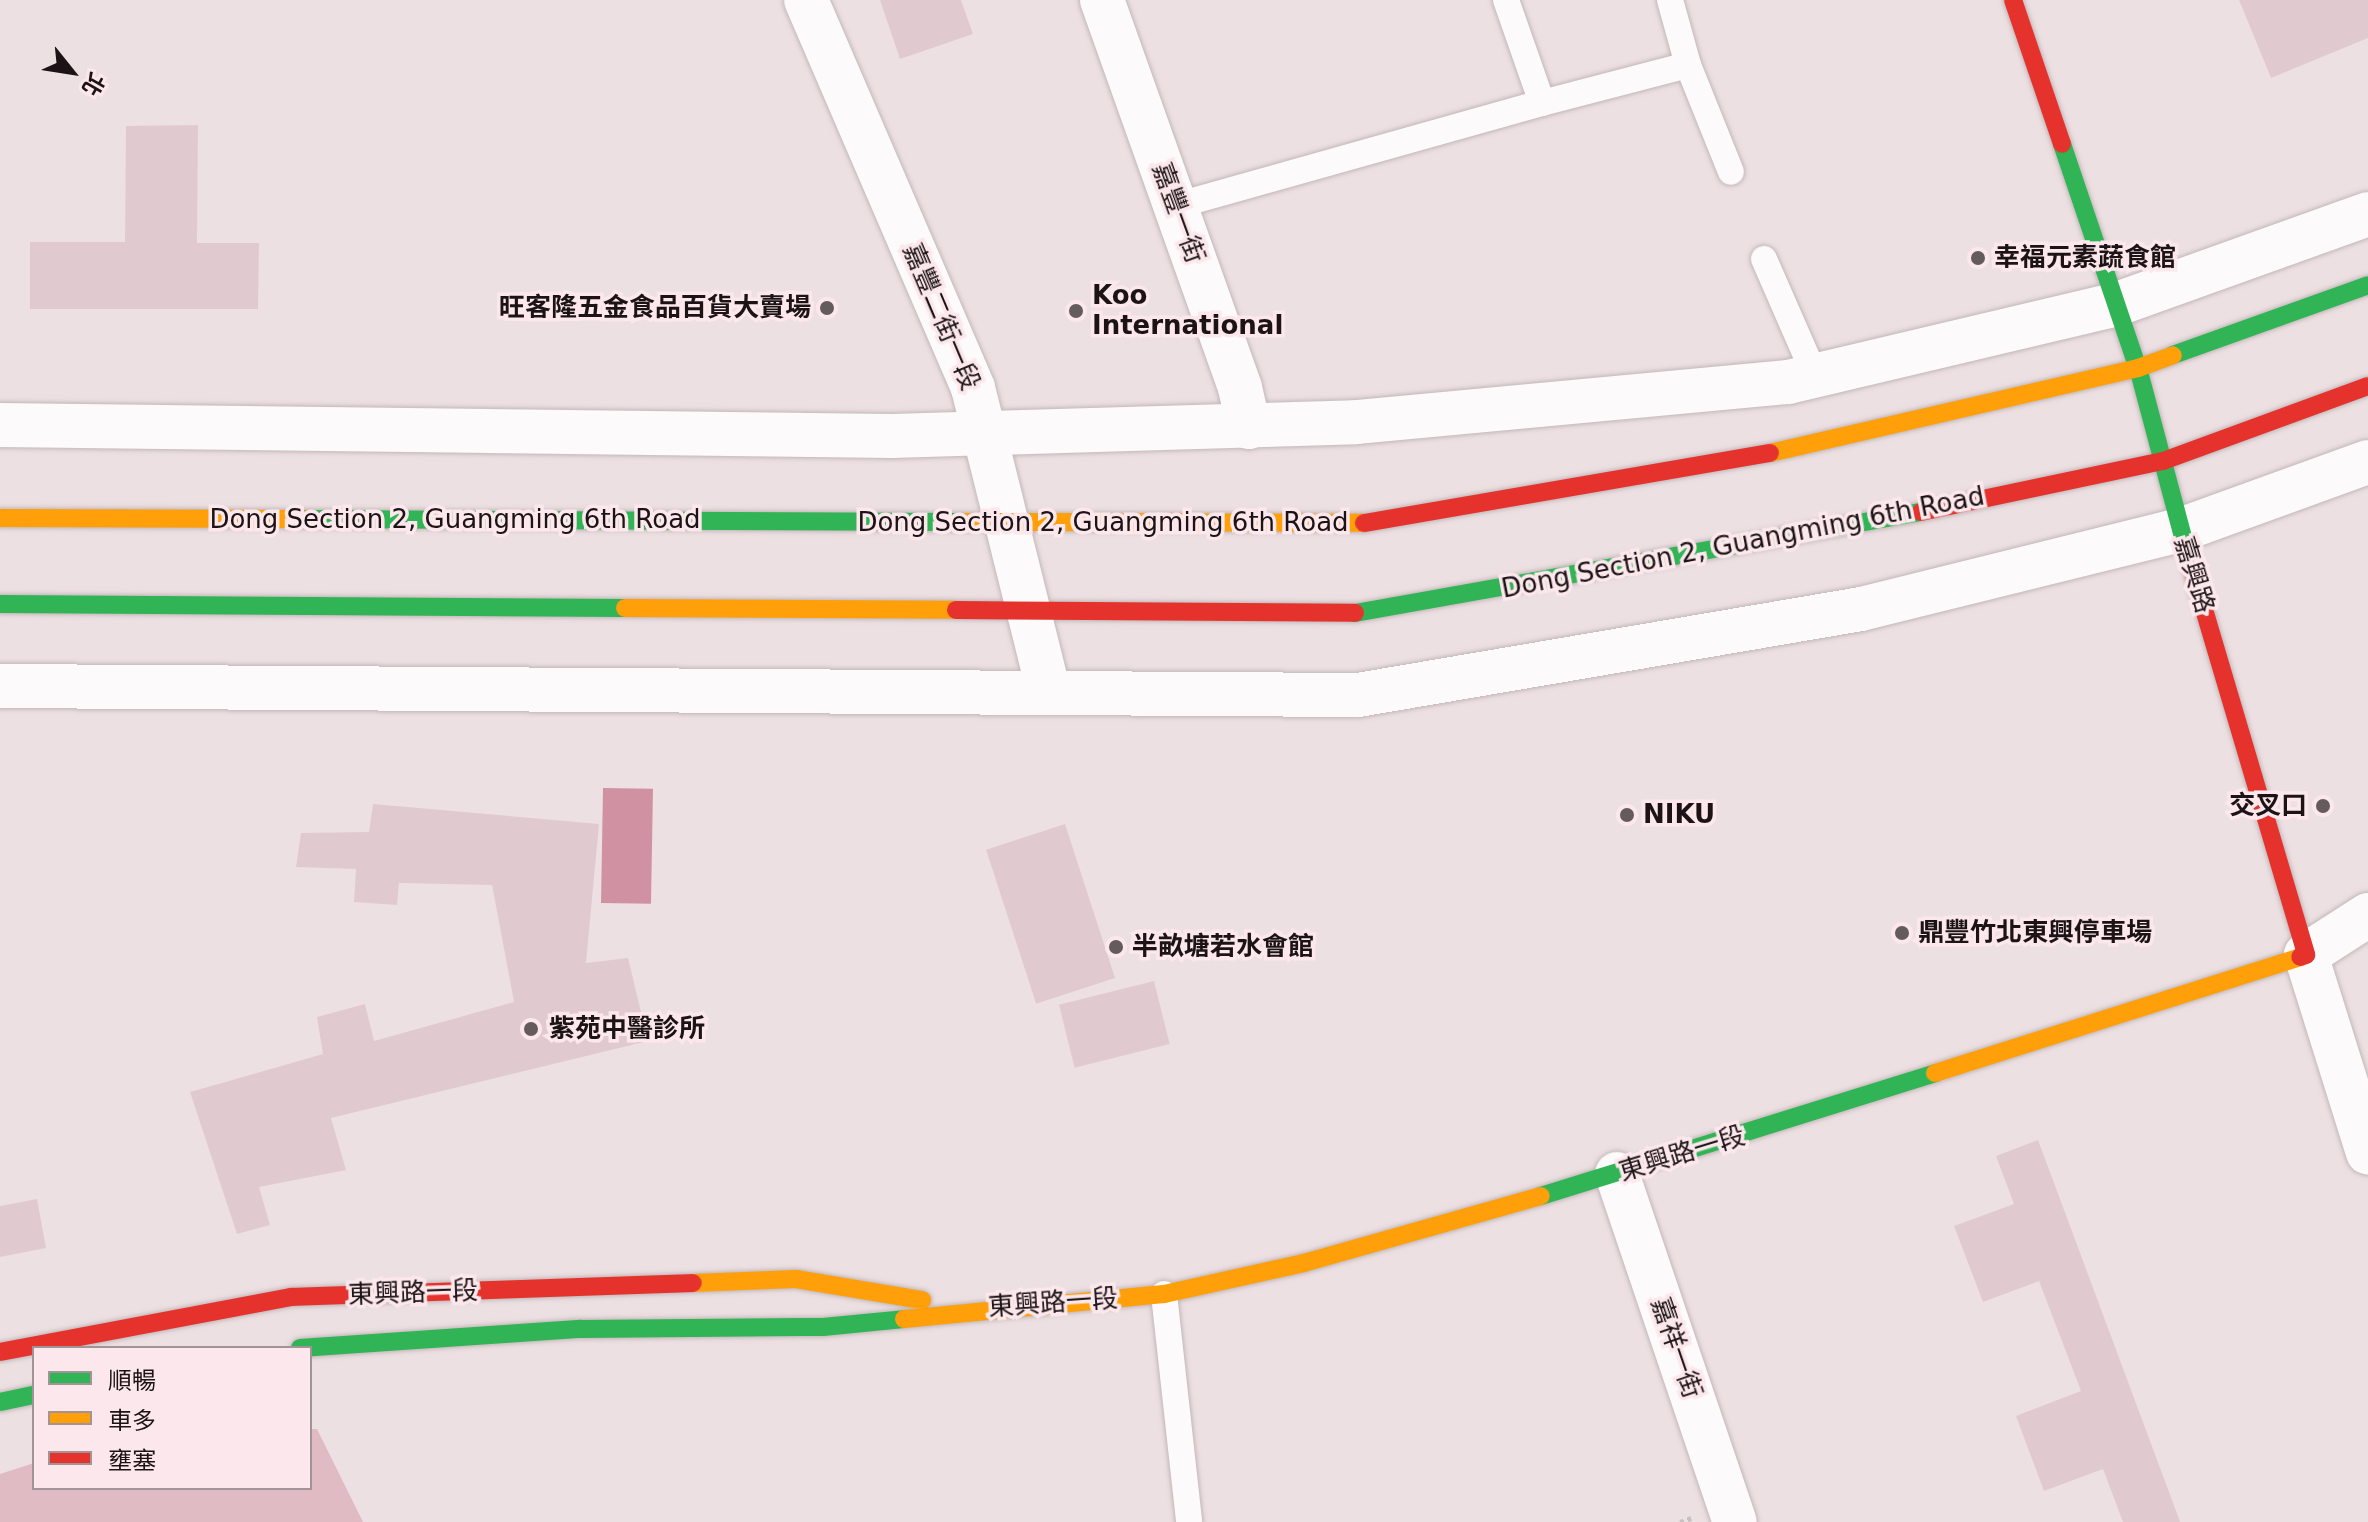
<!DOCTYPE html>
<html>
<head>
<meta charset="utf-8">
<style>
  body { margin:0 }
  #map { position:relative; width:2368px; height:1522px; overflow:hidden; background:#ede0e2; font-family:"DejaVu Sans","Noto Sans TC",sans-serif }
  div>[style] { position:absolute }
  .green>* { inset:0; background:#e1bbc4 }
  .water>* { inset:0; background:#d092a2; transform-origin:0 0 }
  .building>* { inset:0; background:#e1cacf; transform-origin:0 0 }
  .path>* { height:5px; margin-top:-2.5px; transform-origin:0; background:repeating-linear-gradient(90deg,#c6c1c3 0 4px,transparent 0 8px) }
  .roads { filter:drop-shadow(0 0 2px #c2b7b9) drop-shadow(0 0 2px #c2b7b9) }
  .lane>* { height:26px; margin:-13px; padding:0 13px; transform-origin:13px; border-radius:13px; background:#fcfafb }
  .street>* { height:44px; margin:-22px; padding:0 22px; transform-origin:22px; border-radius:22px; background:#fcfafb }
  .fast>* { height:18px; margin:-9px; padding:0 9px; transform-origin:9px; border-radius:9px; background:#30b455 }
  .slow>* { height:18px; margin:-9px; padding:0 9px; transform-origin:9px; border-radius:9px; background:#ff9f0a }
  .jam>* { height:18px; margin:-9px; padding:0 9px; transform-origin:9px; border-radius:9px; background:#e5322d }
  .dots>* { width:22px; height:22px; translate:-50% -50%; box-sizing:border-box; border:4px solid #fce8ec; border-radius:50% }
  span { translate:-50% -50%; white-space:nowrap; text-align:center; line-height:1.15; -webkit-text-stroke:7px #fce8ec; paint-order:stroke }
  .street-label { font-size:26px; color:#1b1315 }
  .poi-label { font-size:26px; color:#1b1315; font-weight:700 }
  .left { translate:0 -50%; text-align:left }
  .right { translate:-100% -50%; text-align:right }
  .legend { position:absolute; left:32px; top:1346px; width:280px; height:144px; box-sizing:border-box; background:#fce8ec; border:2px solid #a29396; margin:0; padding:10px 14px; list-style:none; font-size:24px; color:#1b1315 }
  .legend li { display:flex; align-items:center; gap:16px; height:40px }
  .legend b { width:40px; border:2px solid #a29396 }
  .north { position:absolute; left:32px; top:32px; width:80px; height:80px; -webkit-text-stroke:6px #fce8ec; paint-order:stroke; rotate:120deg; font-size:22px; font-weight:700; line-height:32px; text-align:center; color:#1b1315 }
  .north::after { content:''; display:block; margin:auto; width:28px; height:36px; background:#1b1315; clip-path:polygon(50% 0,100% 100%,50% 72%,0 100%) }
</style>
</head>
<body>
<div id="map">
  <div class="green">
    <div style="clip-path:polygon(310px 1429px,317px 1429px,363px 1522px,0 1522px,0 1474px,34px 1463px,34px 1488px,310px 1488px)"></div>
  </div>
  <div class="water">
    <div style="left:603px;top:788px;width:50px;height:115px;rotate:1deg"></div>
  </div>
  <div class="building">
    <div style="clip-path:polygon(880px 0,961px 0,973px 34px,900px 59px)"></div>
    <div style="clip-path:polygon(2239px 0,2368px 0,2368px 38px,2271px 78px)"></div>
    <div style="clip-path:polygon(198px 125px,197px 243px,259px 243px,258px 309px,30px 309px,30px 242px,125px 242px,126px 126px)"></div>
    <div style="clip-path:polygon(373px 804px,599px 824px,586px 963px,628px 958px,648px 1041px,331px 1118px,346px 1170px,259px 1187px,270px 1225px,237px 1234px,190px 1092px,323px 1054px,317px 1017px,365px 1004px,374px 1041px,514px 1002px,492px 885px,399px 883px,397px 905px,354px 902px,356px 869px,296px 867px,301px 833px,369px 832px)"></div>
    <div style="left:1065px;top:824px;width:162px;height:83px;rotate:72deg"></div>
    <div style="left:1154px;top:981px;width:65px;height:98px;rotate:76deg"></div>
    <div style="clip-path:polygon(2038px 1140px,2175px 1508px,2180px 1522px,2123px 1522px,2103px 1469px,2044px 1491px,2016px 1416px,2081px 1391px,2039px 1281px,1983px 1302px,1954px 1226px,2014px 1204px,1996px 1156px)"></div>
    <div style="clip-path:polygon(37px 1199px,46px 1248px,0 1257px,0 1206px)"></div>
  </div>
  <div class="path">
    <div style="left:1680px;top:1522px;width:12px;rotate:-20deg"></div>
  </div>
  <div class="roads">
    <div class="lane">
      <div style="left:1506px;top:0;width:109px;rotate:70.7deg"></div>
      <div style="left:1542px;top:103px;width:151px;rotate:-14.6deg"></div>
      <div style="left:1670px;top:0;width:67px;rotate:74.5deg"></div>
      <div style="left:1688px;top:65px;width:115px;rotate:68.1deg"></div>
      <div style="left:1175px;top:206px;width:381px;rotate:-15.7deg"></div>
      <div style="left:1764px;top:259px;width:128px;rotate:66.4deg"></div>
      <div style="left:1164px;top:1294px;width:229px;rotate:83.7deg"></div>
    </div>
    <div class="street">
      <div style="left:806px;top:0;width:422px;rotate:66.7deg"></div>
      <div style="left:973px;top:388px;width:314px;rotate:76deg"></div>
      <div style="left:1102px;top:0;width:412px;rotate:70.4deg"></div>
      <div style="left:1240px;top:388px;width:40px;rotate:77deg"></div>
      <div style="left:0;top:425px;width:892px;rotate:0.71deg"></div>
      <div style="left:892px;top:436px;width:464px;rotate:-1.7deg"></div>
      <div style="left:1356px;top:422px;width:434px;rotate:-5.3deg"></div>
      <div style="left:1788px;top:382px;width:338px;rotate:-13.3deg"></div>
      <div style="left:2117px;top:304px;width:267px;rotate:-19.7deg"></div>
      <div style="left:0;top:686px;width:1358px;rotate:0.38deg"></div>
      <div style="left:1358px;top:695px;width:510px;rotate:-9.7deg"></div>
      <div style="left:1861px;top:609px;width:329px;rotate:-13.9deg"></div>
      <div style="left:2180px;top:530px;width:200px;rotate:-19.9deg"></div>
      <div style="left:2368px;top:915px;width:74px;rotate:147.2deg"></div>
      <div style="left:2306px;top:955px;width:207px;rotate:72.6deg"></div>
      <div style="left:1617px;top:1174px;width:367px;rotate:71.3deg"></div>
    </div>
    <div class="fast">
      <div style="left:2062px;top:144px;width:237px;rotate:71.3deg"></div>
      <div style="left:2138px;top:368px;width:190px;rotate:75.1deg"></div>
      <div style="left:2173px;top:355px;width:207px;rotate:-19.7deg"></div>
      <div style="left:303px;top:519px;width:655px;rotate:0.26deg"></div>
      <div style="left:0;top:604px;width:625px;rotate:0.37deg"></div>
      <div style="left:1355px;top:613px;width:575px;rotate:-10.12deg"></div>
      <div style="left:1541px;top:1196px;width:413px;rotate:-17.3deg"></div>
      <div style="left:300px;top:1348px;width:282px;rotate:-3.9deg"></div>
      <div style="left:581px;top:1329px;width:242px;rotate:-0.5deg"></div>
      <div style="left:823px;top:1327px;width:81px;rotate:-5.6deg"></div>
      <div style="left:0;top:1402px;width:35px;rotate:-12deg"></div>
    </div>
    <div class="slow">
      <div style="left:1770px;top:453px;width:378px;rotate:-13deg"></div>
      <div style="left:2138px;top:368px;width:37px;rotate:-20deg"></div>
      <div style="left:0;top:518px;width:303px;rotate:0.2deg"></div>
      <div style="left:958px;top:522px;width:406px;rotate:0.1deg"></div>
      <div style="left:625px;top:608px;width:331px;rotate:0.3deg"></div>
      <div style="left:1935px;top:1073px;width:383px;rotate:-17.6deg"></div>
      <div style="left:693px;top:1283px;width:103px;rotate:-2.2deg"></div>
      <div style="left:796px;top:1279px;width:128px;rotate:9.5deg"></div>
      <div style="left:904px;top:1319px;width:261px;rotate:-5.5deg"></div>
      <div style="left:1164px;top:1294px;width:143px;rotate:-12.5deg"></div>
      <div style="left:1304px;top:1263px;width:246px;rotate:-15.8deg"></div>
    </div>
    <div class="jam">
      <div style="left:2013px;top:0;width:152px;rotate:71.2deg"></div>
      <div style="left:1921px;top:512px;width:247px;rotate:-11.9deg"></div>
      <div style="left:2163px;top:461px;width:218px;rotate:-20.1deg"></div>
      <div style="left:1364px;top:523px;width:412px;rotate:-9.8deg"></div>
      <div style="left:2187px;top:552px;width:420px;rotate:73.5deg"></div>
      <div style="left:2306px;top:955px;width:6px;rotate:162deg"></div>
      <div style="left:956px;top:610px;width:399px;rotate:0.4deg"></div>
      <div style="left:0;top:1352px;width:296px;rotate:-10.7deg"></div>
      <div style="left:291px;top:1297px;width:402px;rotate:-2deg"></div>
    </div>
  </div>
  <div class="dots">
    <div style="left:1978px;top:258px;background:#645b5d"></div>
    <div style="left:827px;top:308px;background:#645b5d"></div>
    <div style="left:1076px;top:311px;background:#645b5d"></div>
    <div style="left:2323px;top:806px;background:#645b5d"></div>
    <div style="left:1627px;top:815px;background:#645b5d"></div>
    <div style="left:1902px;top:933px;background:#645b5d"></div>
    <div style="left:1116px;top:947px;background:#645b5d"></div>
    <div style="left:531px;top:1029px;background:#645b5d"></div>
  </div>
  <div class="street-label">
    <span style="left:1178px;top:213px;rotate:70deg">嘉豐一街</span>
    <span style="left:941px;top:317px;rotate:67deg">嘉豐二街一段</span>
    <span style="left:455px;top:520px">Dong Section 2, Guangming 6th Road</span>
    <span style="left:1103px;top:523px">Dong Section 2, Guangming 6th Road</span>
    <span style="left:1743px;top:543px;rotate:-11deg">Dong Section 2, Guangming 6th Road</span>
    <span style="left:2194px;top:575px;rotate:73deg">嘉興路</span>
    <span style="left:1682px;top:1154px;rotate:-17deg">東興路一段</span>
    <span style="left:413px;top:1293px;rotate:-2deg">東興路一段</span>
    <span style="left:1053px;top:1303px;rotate:-4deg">東興路一段</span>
    <span style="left:1676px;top:1348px;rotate:71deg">嘉祥一街</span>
  </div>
  <div class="poi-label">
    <span class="left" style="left:1994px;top:258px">幸福元素蔬食館</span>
    <span class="left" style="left:1092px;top:311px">Koo<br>International</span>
    <span class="right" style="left:811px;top:308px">旺客隆五金食品百貨大賣場</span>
    <span class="right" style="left:2307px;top:806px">交叉口</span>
    <span class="left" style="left:1643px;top:815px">NIKU</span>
    <span class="left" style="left:1918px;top:933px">鼎豐竹北東興停車場</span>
    <span class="left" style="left:1132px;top:947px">半畝塘若水會館</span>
    <span class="left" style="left:549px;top:1029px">紫苑中醫診所</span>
  </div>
  <ul class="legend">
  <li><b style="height:10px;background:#30b455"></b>順暢</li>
  <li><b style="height:10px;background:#ff9f0a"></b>車多</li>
  <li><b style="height:10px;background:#e5322d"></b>壅塞</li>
  </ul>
  <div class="north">北</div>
</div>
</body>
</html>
